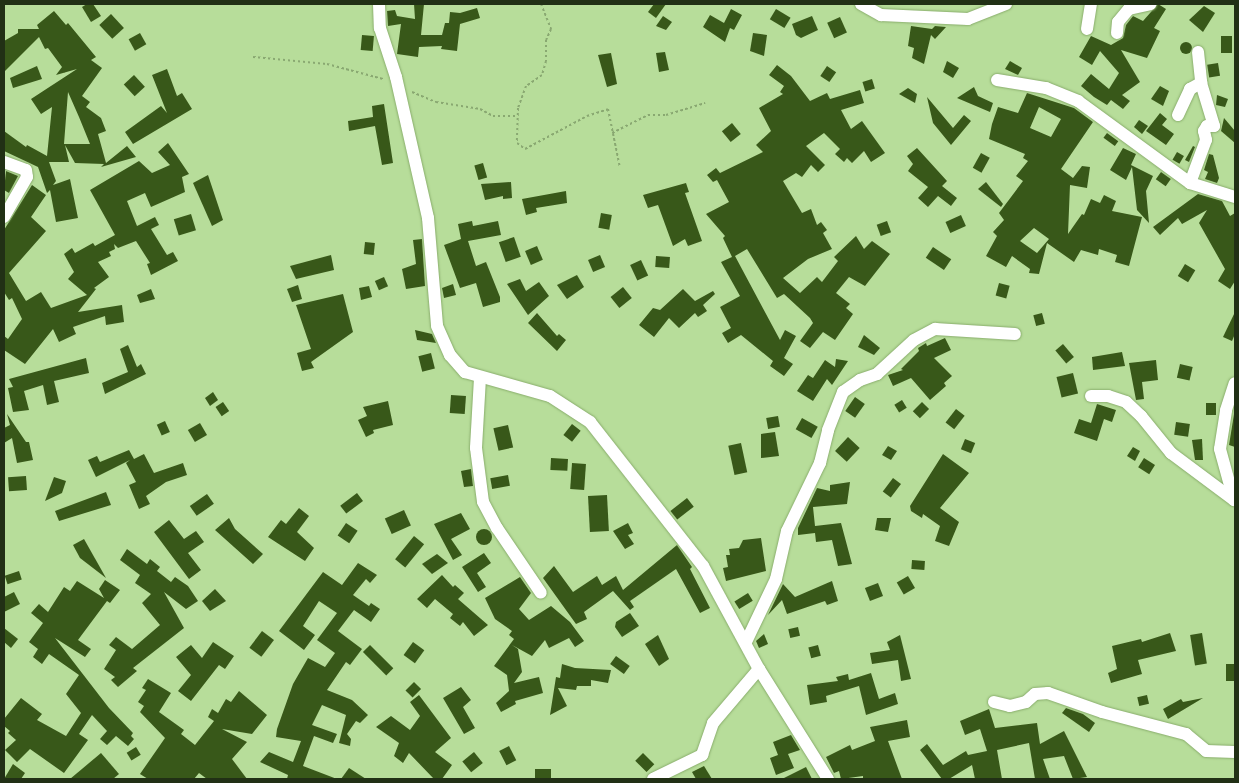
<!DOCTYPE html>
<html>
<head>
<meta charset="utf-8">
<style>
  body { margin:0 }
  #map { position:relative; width:1239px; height:783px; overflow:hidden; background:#b7dd9a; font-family:"DejaVu Sans",sans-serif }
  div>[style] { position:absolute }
  .building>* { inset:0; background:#385819; transform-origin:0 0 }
  .round { border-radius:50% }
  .path>* { height:2px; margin-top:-1px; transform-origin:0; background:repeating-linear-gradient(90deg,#89a871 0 2.5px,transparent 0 5px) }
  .roads { filter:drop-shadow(0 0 1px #89ad6c) drop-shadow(0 0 1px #89ad6c) }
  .minor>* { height:12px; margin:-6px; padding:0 6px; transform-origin:6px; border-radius:6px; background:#fff }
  span { translate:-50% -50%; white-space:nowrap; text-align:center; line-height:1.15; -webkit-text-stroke:5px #e4f7d6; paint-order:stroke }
  .frame { position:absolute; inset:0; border:5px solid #213015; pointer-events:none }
</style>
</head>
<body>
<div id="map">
  <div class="building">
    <div style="clip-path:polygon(87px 4px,93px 4px,101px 16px,91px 22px,82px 7px)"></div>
    <div style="clip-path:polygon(414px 4px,424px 4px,421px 35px,442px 35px,445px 23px,449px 23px,450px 12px,460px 13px,477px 8px,480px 18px,460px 24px,457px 51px,441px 49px,442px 46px,419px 47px,418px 57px,397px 54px,401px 24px,388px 26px,387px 11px,395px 10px,397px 16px,415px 19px)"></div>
    <div style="clip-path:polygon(654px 4px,666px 4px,656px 18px,648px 12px)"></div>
    <div style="clip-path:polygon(1158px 4px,1166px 9px,1154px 28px,1160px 31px,1147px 58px,1121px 50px,1140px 82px,1122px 95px,1130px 101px,1123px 109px,1111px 100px,1107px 105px,1094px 97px,1081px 86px,1091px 74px,1109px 89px,1119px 73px,1100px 51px,1092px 65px,1079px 57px,1091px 36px,1111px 45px,1123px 38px,1126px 25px,1133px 16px,1143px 21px)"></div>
    <div style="clip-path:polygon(1204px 6px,1215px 13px,1203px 32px,1189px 20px)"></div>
    <div style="clip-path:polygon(731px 9px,742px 15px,734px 30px,730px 28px,725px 42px,703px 27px,710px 15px,724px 23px)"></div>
    <div style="left:776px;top:9px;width:17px;height:12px;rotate:31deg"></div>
    <div style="clip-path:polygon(evenodd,54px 11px,66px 25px,68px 23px,96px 57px,91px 60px,102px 68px,82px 96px,90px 102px,86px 107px,101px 118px,106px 131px,98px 134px,106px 163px,127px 146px,136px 157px,101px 167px,104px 164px,75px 163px,65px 145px,69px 162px,49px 162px,56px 181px,53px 185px,70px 179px,78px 218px,56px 222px,50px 190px,47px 193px,38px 167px,4px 151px,4px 131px,26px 147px,27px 145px,47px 156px,52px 107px,41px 114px,31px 99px,77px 69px,56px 75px,62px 67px,48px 48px,45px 49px,39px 37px,4px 72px,4px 41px,18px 33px,18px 29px,39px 29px,37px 25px,54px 11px,68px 92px,79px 117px,90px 144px,64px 144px,68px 92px)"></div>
    <div style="left:111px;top:14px;width:19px;height:16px;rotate:47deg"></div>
    <div style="clip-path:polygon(663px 16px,672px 22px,666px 30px,656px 26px)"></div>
    <div style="clip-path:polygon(812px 16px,818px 30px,801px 38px,796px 35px,792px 24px)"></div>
    <div style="left:840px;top:17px;width:17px;height:14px;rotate:66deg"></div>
    <div style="clip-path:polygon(911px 26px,932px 29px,935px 26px,946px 27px,935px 39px,931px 35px,924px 64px,912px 58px,914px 48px,908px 46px)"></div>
    <div style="left:140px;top:33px;width:13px;height:13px;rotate:61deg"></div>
    <div style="clip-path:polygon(753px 33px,767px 35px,764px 56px,750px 51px)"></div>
    <div style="left:362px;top:35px;width:12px;height:15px;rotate:5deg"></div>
    <div style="left:1221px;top:36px;width:11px;height:17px"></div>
    <div class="round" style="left:1180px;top:42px;width:12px;height:12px"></div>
    <div style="clip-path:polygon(665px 52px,669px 70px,659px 72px,656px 53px)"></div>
    <div style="clip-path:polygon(611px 53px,617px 84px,607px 87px,598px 55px)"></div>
    <div style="clip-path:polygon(947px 61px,959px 68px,953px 78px,943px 72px)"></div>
    <div style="clip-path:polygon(1010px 61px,1022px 68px,1018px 75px,1005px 69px)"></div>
    <div style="left:1218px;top:63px;width:13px;height:11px;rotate:81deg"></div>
    <div style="clip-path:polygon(777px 65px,791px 76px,810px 101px,827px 93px,830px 99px,860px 90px,864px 103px,841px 110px,851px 129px,862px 121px,885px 153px,871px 162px,864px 151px,852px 163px,847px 158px,844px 162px,835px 154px,840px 149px,824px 133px,806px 146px,825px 165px,818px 172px,811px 165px,802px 177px,796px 173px,783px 181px,802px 213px,811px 209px,817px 225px,821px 222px,827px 230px,823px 233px,832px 249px,808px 259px,783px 278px,800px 293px,817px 277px,822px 282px,838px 261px,834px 257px,856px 236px,864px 249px,872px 241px,890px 254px,865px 286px,849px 277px,836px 293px,850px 304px,846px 308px,853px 314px,835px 340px,823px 332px,810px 348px,800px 341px,813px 323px,810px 318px,784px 294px,777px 298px,747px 249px,735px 256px,780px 340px,785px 330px,796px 336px,784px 358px,793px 364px,784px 376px,770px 366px,773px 361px,741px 335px,728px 343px,722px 333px,731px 328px,720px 307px,740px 296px,721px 262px,732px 257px,723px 238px,725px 236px,706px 214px,729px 202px,717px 180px,713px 182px,707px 175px,716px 168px,720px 173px,763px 152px,756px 145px,771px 131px,759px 108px,783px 94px,780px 92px,784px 86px,769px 75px)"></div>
    <div style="clip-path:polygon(37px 66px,42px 79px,13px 88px,10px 78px)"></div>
    <div style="left:827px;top:66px;width:11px;height:12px;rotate:34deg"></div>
    <div style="clip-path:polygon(167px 69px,177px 96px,182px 93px,192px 109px,133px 144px,125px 132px,161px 106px,167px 113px,152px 75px)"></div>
    <div style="left:134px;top:75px;width:16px;height:14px;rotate:47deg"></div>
    <div style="left:872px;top:79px;width:10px;height:10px;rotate:73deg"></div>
    <div style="clip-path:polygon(1160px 86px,1169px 91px,1163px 106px,1151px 99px)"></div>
    <div style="clip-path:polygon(974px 87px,978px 96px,993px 103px,990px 112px,957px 98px)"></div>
    <div style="clip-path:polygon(908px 88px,917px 94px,915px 103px,899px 94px)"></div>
    <div style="clip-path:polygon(evenodd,1027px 93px,1074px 108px,1093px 122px,1061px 169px,1073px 178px,1082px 166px,1090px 167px,1087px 188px,1070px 185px,1068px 234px,1082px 214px,1084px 215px,1091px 199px,1100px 203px,1104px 195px,1116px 201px,1112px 211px,1142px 217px,1129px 266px,1115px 262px,1117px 255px,1099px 249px,1098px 255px,1081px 250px,1074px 262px,1047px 243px,1039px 274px,1029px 273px,1030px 269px,1012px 256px,1006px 267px,986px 256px,997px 236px,993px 232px,1004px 220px,999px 213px,1023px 181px,1016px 176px,1028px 161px,1023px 158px,1025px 154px,989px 139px,992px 124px,998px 107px,1018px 113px,1027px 93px,1039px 107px,1061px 119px,1051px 137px,1030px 128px,1039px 107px,1027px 93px,1034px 228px,1049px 239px,1037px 253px,1020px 241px,1034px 228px)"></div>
    <div style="clip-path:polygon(1217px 95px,1228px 99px,1225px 107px,1216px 105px)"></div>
    <div style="clip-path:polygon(927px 97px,953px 128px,964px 115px,971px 121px,951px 145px,933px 123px)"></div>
    <div style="clip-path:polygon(384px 104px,393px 163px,382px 165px,375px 126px,349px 131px,348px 121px,373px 117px,372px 106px)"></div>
    <div style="clip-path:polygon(1160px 113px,1167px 119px,1162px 125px,1174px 134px,1166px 145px,1146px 131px)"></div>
    <div style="clip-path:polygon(1224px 118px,1235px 131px,1235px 143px,1221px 131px)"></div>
    <div style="clip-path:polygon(1139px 120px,1148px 126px,1142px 134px,1134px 127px)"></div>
    <div style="left:732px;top:123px;width:14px;height:13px;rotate:51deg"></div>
    <div style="left:1107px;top:133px;width:14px;height:6px;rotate:36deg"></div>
    <div style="clip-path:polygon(168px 143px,189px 174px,182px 177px,185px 192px,151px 207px,145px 193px,127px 201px,137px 226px,155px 217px,159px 225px,151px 229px,167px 255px,173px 252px,178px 261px,151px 275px,147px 264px,150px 263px,136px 241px,118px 248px,114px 244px,115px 249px,109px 252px,111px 256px,98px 262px,109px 277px,94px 288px,96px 289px,78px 312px,122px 305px,124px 322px,106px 325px,105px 316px,73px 327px,76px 334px,59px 342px,53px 329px,25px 364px,4px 350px,4px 336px,8px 339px,22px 319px,12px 298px,9px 300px,4px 292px,4px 230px,32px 185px,46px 195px,31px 217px,46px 231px,9px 273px,26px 301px,41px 292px,51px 308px,87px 295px,68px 279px,74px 272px,64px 254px,72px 248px,75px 253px,93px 243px,95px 246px,115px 235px,90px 190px,139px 161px,152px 173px,170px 165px,158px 152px)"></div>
    <div style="clip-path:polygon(1193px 146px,1195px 147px,1189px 162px,1185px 160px)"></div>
    <div style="clip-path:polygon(917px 148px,947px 181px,942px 186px,957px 198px,951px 206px,938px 196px,928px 207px,918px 198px,928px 187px,908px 171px,913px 164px,907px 156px)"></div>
    <div style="clip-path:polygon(1123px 148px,1136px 154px,1131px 165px,1153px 176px,1146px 191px,1149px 223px,1137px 210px,1132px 167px,1126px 180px,1110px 170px)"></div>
    <div style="left:1177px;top:152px;width:8px;height:9px;rotate:30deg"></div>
    <div style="left:981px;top:153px;width:10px;height:17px;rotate:29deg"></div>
    <div style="clip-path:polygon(1209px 154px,1213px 155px,1219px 178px,1217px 183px,1205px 179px,1208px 172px,1204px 170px)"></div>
    <div style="left:483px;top:163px;width:15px;height:9px;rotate:74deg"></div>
    <div style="clip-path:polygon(6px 171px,18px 176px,9px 193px,4px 190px)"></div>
    <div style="left:1161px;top:172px;width:12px;height:9px;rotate:35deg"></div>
    <div style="clip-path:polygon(208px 175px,223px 220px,212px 226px,193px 183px)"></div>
    <div style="clip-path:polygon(511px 182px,512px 198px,503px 199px,503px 196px,485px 200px,481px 184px)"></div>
    <div style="clip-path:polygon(986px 182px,1003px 204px,1001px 207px,978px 189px)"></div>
    <div style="clip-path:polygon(686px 183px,689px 192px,685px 193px,702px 241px,688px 246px,685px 239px,673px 246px,658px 205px,648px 208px,643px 195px)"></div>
    <div style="clip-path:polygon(566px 191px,567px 203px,536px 208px,537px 212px,526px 215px,522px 199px)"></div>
    <div style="clip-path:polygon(1198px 194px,1222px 201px,1230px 216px,1235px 213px,1235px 281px,1230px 289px,1218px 281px,1225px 269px,1199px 223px,1207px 210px,1182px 224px,1178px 218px,1160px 235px,1153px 227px)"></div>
    <div style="left:601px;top:213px;width:11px;height:15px;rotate:10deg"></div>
    <div style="left:191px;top:214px;width:17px;height:18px;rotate:73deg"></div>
    <div style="left:961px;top:215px;width:12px;height:17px;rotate:66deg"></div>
    <div style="clip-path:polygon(472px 221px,473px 226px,498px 221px,501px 235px,468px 241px,476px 266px,486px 262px,500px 297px,500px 302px,483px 307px,476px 283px,460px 288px,444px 245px,461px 239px,458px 224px)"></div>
    <div style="left:887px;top:221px;width:12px;height:11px;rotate:70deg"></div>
    <div style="left:514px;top:237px;width:21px;height:16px;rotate:71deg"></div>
    <div style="clip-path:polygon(422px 239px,425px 286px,406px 289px,402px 269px,416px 264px,413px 240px)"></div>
    <div style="left:365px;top:242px;width:10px;height:12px;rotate:6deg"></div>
    <div style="left:537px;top:246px;width:15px;height:13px;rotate:67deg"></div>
    <div style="left:933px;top:247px;width:22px;height:13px;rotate:34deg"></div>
    <div style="clip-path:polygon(331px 255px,334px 270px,296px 279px,290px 266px)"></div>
    <div style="left:600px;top:255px;width:13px;height:13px;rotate:67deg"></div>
    <div style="left:656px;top:256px;width:14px;height:11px;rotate:4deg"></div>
    <div style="left:641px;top:260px;width:17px;height:12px;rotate:65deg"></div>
    <div style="left:1185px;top:264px;width:12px;height:14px;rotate:31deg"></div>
    <div style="clip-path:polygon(577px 275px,584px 287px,567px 299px,557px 285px)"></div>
    <div style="left:384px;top:277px;width:10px;height:10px;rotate:66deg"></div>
    <div style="clip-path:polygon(520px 279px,526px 291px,539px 282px,549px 296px,528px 315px,507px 284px)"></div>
    <div style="left:999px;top:283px;width:11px;height:13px;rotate:15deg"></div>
    <div style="clip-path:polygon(453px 284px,456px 295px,444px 298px,442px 288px)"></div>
    <div style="clip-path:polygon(298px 285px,302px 299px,292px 302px,287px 289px)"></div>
    <div style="clip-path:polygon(369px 286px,372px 297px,361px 300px,359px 288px)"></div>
    <div style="left:623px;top:287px;width:14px;height:16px;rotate:51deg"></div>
    <div style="clip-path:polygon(151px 289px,155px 299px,140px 303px,137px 295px)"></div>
    <div style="clip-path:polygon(683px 289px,695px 301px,713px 291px,715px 294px,703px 305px,707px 311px,698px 317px,695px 313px,679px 328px,669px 318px,654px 337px,639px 325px,653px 308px,660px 310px)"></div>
    <div style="clip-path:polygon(343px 294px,353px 332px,311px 362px,314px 368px,302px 371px,297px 353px,311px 349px,296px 305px)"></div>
    <div style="clip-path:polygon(1235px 312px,1235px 334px,1232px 341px,1223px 337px)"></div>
    <div style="clip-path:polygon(537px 313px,557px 336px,559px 334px,566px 340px,557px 351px,528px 323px)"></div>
    <div style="left:1042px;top:313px;width:11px;height:9px;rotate:75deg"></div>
    <div style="clip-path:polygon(415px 330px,432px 334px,436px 343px,417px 340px)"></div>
    <div style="clip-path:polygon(864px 335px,880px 348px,874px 355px,858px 347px)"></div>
    <div style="clip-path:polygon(945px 338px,951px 350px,934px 358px,952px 376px,944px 383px,946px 386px,930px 400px,911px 378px,893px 386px,888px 375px,903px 370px,901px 369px,919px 351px,918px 348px,926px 343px,927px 346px)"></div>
    <div style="left:1063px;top:344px;width:17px;height:10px;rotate:50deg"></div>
    <div style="clip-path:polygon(128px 345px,137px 367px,141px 364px,146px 374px,105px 394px,102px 383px,128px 372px,120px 349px)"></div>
    <div style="clip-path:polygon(1122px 352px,1125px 366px,1093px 370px,1092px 357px)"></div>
    <div style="left:431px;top:353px;width:16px;height:13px;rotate:76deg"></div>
    <div style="clip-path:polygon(86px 358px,89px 373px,54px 381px,59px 402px,47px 405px,43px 385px,24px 391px,29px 410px,13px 412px,8px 388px,13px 387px,9px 379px)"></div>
    <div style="clip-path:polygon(836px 359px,848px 361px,832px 385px,827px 379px,813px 401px,797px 391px,808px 375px,813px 378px,825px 360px,835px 367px)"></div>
    <div style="clip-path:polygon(1156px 360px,1158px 380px,1142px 382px,1144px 399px,1136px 400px,1129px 363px)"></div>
    <div style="left:1180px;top:364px;width:13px;height:14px;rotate:13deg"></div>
    <div style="left:1073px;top:373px;width:21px;height:17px;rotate:76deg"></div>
    <div style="clip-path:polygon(213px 392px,218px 400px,210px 406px,205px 398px)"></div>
    <div style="left:451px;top:395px;width:15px;height:18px;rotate:4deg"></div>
    <div style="left:855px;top:397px;width:12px;height:17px;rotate:35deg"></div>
    <div style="left:902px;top:400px;width:9px;height:9px;rotate:58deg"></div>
    <div style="clip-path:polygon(388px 401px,393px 425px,373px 430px,374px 433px,366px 437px,358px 420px,367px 416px,363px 407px)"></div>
    <div style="left:223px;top:402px;width:11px;height:9px;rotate:56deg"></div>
    <div style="left:922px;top:402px;width:10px;height:13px;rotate:45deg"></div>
    <div style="left:1206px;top:403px;width:10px;height:12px"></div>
    <div style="clip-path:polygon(1097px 404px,1116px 410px,1112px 422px,1104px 419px,1097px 441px,1074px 433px,1079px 419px,1091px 423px)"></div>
    <div style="clip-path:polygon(1235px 408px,1235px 447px,1229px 445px)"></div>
    <div style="left:956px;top:409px;width:11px;height:17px;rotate:38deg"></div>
    <div style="clip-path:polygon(7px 414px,26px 442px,29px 442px,33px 460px,17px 463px,12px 438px,4px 443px,4px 428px,10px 425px)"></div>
    <div style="left:778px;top:416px;width:11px;height:12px;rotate:80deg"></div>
    <div style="left:802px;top:418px;width:18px;height:13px;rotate:29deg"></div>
    <div style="left:165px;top:421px;width:12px;height:9px;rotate:66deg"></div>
    <div style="left:1176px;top:422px;width:14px;height:13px;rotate:8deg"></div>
    <div style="left:200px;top:423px;width:14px;height:14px;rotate:60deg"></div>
    <div style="left:572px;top:424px;width:11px;height:14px;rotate:38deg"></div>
    <div style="left:508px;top:425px;width:23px;height:15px;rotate:77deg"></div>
    <div style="clip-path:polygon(775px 432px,779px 456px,761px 458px,761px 434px)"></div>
    <div style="left:848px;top:437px;width:16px;height:19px;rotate:43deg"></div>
    <div style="left:965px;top:439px;width:11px;height:11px;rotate:22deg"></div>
    <div style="clip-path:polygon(1202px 439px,1203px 460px,1195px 460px,1192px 440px)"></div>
    <div style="left:741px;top:443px;width:30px;height:13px;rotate:78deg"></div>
    <div style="clip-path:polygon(888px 446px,897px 451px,891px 460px,882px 455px)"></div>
    <div style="clip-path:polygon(1133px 447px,1140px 451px,1135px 461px,1127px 456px)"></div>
    <div style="clip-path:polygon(129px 450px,134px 459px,144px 454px,154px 473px,183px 463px,187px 475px,166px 482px,146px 496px,150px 504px,139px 509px,129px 485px,136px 482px,126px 463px,130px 460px,96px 477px,88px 460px,97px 456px,100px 462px)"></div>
    <div style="clip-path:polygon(943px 454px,969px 473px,940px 508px,959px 522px,949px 546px,935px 541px,940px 526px,923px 514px,922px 518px,911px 511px,910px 506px)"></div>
    <div style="left:551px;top:458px;width:17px;height:12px;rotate:3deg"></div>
    <div style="left:1144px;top:458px;width:13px;height:11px;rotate:32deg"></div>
    <div style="left:572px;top:463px;width:14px;height:26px;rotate:4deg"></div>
    <div style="clip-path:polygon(471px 469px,473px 486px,464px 487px,461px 471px)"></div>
    <div style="left:508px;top:475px;width:11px;height:18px;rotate:80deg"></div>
    <div style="left:26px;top:476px;width:14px;height:18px;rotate:86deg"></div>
    <div style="clip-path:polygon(54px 477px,66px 481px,62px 493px,45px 501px)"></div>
    <div style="left:893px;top:478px;width:10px;height:17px;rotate:37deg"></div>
    <div style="clip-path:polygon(850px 482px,847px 504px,813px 507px,815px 526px,841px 523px,852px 564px,838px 566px,832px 540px,816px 542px,815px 533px,798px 535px,798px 528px,817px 488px,830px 491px,830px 485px)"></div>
    <div style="clip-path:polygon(106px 492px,111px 505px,59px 521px,55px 511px)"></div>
    <div style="left:357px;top:493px;width:10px;height:21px;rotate:53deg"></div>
    <div style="left:207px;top:494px;width:12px;height:21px;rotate:55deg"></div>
    <div style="left:607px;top:495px;width:36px;height:19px;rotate:87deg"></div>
    <div style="left:687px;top:498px;width:11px;height:21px;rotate:52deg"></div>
    <div style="clip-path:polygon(299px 508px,309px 516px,297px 532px,314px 548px,305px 561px,268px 537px,281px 520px,286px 524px)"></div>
    <div style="left:404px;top:510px;width:17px;height:21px;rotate:66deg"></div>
    <div style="clip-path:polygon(461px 513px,470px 529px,451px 539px,462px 555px,453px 560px,434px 524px)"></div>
    <div style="clip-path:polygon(229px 518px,235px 529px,263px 554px,253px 564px,215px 530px)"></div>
    <div style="clip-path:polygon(877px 518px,891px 518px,888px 532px,875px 530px)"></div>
    <div style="clip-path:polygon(169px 520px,184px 539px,196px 531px,204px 542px,188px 553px,201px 570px,189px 579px,154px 532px)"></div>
    <div style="left:346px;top:523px;width:14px;height:15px;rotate:34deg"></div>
    <div style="clip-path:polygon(628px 523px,633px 533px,628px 535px,634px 544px,625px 549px,613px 531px)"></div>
    <div class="round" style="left:476px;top:529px;width:16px;height:16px"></div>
    <div style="left:414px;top:536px;width:13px;height:30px;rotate:39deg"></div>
    <div style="clip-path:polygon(761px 538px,766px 571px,726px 581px,723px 568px,728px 567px,726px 555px,730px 555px,729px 549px,739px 548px,743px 540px)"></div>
    <div style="clip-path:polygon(84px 539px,106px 578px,80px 558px,73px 545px)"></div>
    <div style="clip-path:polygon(677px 545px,692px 567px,690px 569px,710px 608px,700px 613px,676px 569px,630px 601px,634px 607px,630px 610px,613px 591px,584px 612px,587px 619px,576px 624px,543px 578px,554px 566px,573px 592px,597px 576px,602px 585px,616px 576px,623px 590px)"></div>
    <div style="clip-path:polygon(127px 549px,147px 564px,150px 559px,160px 567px,157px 571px,171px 582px,175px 577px,188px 586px,198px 601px,186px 609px,164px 592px,184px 628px,133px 668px,137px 671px,118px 687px,111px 680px,115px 677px,104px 669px,116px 650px,109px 645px,116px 637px,132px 649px,160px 625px,142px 603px,151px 594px,135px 583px,140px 575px,120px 560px)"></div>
    <div style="clip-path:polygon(484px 553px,491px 563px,477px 573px,486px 587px,478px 592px,462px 567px)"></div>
    <div style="clip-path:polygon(437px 554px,448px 563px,432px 574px,422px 564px)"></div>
    <div style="left:912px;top:560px;width:13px;height:9px;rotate:4deg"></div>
    <div style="clip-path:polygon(358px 563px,377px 575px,370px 583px,366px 579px,353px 595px,369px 606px,371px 603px,380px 609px,371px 622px,354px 610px,338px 631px,362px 649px,350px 665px,346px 662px,327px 690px,352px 700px,368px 715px,360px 723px,356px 721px,347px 734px,351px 739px,350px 746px,339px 743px,346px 715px,322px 705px,312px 725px,337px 734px,333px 743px,314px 736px,303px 766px,337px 779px,287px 779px,288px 775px,260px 762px,269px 752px,293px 762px,301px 741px,276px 737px,277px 729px,293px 684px,308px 658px,325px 667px,335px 653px,317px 640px,337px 613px,319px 601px,303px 626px,315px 635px,304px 650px,279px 631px,323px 572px,342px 585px)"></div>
    <div style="left:19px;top:571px;width:9px;height:15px;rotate:72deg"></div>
    <div style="clip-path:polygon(442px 575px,453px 587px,455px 585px,464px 593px,458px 599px,488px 625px,474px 636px,463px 622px,460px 626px,450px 618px,453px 614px,435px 599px,427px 608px,417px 599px)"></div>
    <div style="left:908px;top:576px;width:14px;height:13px;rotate:60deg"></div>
    <div style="clip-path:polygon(520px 577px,531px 593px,519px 609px,529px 620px,551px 606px,570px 622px,584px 641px,575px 647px,569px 638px,549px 648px,545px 640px,532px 656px,512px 645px,518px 649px,522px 672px,514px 683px,539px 677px,543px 693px,515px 701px,516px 704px,501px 712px,496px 703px,509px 691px,507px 675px,494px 666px,514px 639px,509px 635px,512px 631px,495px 619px,485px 598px)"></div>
    <div style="clip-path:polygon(105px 580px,120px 590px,110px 603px,107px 601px,78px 640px,91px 649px,85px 657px,55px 638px,109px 708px,133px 733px,131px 736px,134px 739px,128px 746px,116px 736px,107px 745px,100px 739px,107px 731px,92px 715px,79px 734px,88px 740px,64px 773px,30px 749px,17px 762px,5px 750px,16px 740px,8px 733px,10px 731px,4px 726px,4px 719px,21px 698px,42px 714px,37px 720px,66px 736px,81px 713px,66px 694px,79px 675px,49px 654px,42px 664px,33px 657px,38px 649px,29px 642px,43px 623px,31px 613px,39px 604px,48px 612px,64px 587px,70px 591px,77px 581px,104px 598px,99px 589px)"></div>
    <div style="clip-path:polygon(832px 581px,838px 601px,827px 605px,825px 601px,787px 614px,782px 600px,768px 615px,783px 584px,795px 597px)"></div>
    <div style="left:878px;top:583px;width:14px;height:14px;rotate:69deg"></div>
    <div style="clip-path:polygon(215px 589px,226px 601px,210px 611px,202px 601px)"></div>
    <div style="clip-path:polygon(14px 592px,20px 604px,4px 612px,4px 597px)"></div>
    <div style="left:748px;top:593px;width:9px;height:16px;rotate:58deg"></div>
    <div style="clip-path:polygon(630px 613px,639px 626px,622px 637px,615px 627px,616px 622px)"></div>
    <div style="left:798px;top:627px;width:9px;height:10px;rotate:77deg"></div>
    <div style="clip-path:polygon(4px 628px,18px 639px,11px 648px,4px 642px)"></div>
    <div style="left:262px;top:631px;width:15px;height:21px;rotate:37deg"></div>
    <div style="clip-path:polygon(1170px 633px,1176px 651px,1138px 660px,1142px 674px,1111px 683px,1108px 673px,1117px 669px,1112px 646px,1141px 639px,1142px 642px)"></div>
    <div style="left:1202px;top:633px;width:31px;height:12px;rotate:81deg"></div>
    <div style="clip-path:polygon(764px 634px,768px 644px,759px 648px,756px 641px)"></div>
    <div style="clip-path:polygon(658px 635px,669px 659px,659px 666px,645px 644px)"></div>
    <div style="clip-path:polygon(900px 635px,911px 679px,901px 681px,898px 660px,872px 664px,870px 653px,890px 650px,887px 642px)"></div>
    <div style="clip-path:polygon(213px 642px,234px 656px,225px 669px,219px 665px,191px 701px,178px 691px,191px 675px,176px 657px,191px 645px,202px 658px)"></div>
    <div style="left:413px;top:642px;width:14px;height:16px;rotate:36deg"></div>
    <div style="left:370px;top:645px;width:33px;height:10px;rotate:45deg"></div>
    <div style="left:818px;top:645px;width:11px;height:10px;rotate:75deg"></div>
    <div style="left:616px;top:656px;width:17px;height:10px;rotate:36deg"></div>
    <div style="clip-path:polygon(562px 664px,575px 668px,611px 670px,608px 683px,591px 680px,591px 686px,577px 686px,576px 690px,558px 688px,567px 706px,550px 715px,556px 677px,560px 678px)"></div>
    <div style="left:1226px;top:664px;width:9px;height:17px"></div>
    <div style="clip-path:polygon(871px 673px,879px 699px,895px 693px,898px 704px,866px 715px,859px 686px,826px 696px,827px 702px,810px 705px,807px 685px,838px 681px,836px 677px,848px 674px,849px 680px)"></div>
    <div style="clip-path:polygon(148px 679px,171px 693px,159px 712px,184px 730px,181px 734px,195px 745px,214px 721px,208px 717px,212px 709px,218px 713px,226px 699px,231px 702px,239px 691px,267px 715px,252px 734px,222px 729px,247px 742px,232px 759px,247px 779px,207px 779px,199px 773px,194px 779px,148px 779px,140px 774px,165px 738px,140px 712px,144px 706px,138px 702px,146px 690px,142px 688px)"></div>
    <div style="left:414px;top:682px;width:10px;height:12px;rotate:45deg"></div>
    <div style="clip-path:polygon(461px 687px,471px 700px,463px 707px,475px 728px,464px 734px,443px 698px)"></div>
    <div style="clip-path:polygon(419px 695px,451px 738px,435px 752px,452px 765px,442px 779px,434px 779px,409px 753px,403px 763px,394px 756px,399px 743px,376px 727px,391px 716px,410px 730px,420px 716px,410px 702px)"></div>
    <div style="left:1147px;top:695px;width:9px;height:10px;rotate:77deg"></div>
    <div style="clip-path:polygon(1203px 698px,1168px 719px,1163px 709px,1181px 699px,1183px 702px)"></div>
    <div style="clip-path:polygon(1066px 708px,1083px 714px,1095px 723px,1089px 732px,1062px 713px)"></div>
    <div style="clip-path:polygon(989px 709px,995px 728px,1037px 723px,1040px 744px,1064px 731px,1087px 777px,1073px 779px,1064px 756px,1043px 759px,1050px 779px,1035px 779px,1029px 743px,997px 750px,1002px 779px,975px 779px,972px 765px,949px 779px,942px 779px,920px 750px,927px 744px,943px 765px,966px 751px,968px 755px,987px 751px,980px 729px,965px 735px,960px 721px)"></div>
    <div style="clip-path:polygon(907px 720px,910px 737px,888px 741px,902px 779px,863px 779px,863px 776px,841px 779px,839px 771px,834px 773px,826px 757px,850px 745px,852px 750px,875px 741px,870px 727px)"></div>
    <div style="clip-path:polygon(791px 735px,800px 750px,788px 754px,794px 768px,776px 775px,770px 758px,778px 755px,773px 742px)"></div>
    <div style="left:509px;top:746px;width:16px;height:11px;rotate:63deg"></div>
    <div style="left:136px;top:747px;width:9px;height:11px;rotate:58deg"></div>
    <div style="left:474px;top:752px;width:14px;height:15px;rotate:51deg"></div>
    <div style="clip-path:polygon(101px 753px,119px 774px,113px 779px,70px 779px)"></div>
    <div style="left:643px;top:753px;width:16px;height:11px;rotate:45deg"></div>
    <div style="clip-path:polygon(13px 764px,25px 773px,21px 779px,4px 779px)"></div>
    <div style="clip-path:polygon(704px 766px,712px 779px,696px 779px,692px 772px)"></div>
    <div style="clip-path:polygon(806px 767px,812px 779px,782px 779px)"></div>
    <div style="clip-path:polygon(349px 768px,366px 779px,341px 779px)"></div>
    <div style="left:535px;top:769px;width:16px;height:10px"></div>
  </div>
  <div class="path">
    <div style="left:541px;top:4px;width:27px;rotate:68deg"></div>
    <div style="left:551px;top:29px;width:12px;rotate:114deg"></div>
    <div style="left:546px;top:40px;width:21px;rotate:90deg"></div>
    <div style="left:546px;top:61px;width:15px;rotate:106deg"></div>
    <div style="left:542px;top:75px;width:19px;rotate:145deg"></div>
    <div style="left:526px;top:86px;width:23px;rotate:110deg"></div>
    <div style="left:518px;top:108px;width:35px;rotate:92deg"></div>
    <div style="left:517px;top:143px;width:10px;rotate:37deg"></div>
    <div style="left:525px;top:149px;width:70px;rotate:-28deg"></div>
    <div style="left:587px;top:116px;width:22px;rotate:-18deg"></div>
    <div style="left:608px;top:109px;width:60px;rotate:78.5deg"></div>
    <div style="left:253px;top:57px;width:74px;rotate:5.4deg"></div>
    <div style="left:327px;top:64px;width:58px;rotate:15deg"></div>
    <div style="left:412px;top:92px;width:26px;rotate:23deg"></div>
    <div style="left:436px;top:102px;width:45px;rotate:9deg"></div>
    <div style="left:480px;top:109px;width:15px;rotate:28deg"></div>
    <div style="left:493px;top:116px;width:22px"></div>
    <div style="left:612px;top:133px;width:40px;rotate:-26.6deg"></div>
    <div style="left:648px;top:115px;width:18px"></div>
    <div style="left:666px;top:115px;width:41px;rotate:-17.1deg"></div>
  </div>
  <div class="roads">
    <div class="minor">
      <div style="left:379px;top:4px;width:24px;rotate:88deg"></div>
      <div style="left:380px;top:28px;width:52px;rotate:71.9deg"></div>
      <div style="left:396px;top:77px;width:145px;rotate:77.2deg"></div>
      <div style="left:428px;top:218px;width:108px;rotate:85.2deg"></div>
      <div style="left:437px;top:326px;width:32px;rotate:66deg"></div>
      <div style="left:450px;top:355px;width:23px;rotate:49deg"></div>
      <div style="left:465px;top:372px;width:88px;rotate:15.8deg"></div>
      <div style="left:550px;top:396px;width:48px;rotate:33deg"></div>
      <div style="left:590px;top:422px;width:183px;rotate:51.9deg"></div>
      <div style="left:703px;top:566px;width:117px;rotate:61.5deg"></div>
      <div style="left:759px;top:669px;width:130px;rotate:57.9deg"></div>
      <div style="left:861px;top:4px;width:23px;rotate:29deg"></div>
      <div style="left:881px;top:15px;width:87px;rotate:2.6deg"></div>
      <div style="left:968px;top:19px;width:41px;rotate:-21.5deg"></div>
      <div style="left:1087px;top:29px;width:25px;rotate:-81deg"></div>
      <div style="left:1117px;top:33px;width:11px;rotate:-85deg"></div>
      <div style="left:1118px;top:22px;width:17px;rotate:-50deg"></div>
      <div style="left:1129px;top:9px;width:22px;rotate:-13deg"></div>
      <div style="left:1198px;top:52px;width:31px;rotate:84deg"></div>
      <div style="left:997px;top:80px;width:50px;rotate:9.3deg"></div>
      <div style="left:1046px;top:88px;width:35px;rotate:22deg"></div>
      <div style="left:1078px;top:101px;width:139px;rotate:36.2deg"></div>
      <div style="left:1190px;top:183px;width:47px;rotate:17.3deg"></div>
      <div style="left:1178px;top:115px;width:29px;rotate:-65deg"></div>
      <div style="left:1190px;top:89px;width:13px;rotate:-29deg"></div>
      <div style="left:1201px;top:83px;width:45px;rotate:73.2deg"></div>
      <div style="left:1214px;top:126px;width:7px;rotate:180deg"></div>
      <div style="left:1207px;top:126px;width:6px;rotate:121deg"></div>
      <div style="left:1204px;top:131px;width:9px;rotate:77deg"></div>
      <div style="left:1206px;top:140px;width:46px;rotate:110.4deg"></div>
      <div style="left:4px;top:162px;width:23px;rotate:20deg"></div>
      <div style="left:26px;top:170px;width:7px;rotate:82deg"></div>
      <div style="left:27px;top:177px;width:46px;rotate:119.9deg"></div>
      <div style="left:480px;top:378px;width:70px;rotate:93.3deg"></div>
      <div style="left:476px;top:448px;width:54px;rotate:82.6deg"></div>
      <div style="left:483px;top:502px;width:30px;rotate:62deg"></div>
      <div style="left:497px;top:528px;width:78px;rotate:55.9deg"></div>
      <div style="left:1091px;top:396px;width:17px"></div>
      <div style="left:1108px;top:396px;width:19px;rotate:18deg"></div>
      <div style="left:1126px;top:402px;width:21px;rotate:43deg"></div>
      <div style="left:1141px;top:416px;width:48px;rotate:51deg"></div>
      <div style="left:1171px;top:453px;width:79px;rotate:36.7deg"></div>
      <div style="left:1234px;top:500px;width:53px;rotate:-105.4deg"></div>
      <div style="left:1220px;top:449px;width:39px;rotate:-81deg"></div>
      <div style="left:1226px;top:410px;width:28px;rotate:-72deg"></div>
      <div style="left:746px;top:642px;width:70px;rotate:-64.5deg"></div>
      <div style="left:776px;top:579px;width:49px;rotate:-77.1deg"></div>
      <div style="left:787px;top:531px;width:76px;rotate:-64.1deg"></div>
      <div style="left:820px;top:463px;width:34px;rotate:-76deg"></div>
      <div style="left:828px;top:430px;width:41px;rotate:-68.5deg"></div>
      <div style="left:843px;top:392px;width:21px;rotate:-35deg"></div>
      <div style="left:860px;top:380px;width:18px;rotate:-19deg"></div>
      <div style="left:877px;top:374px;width:50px;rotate:-42.6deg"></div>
      <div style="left:914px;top:340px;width:24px;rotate:-28deg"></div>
      <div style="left:935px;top:329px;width:80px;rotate:3.6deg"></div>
      <div style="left:994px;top:702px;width:16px;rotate:14deg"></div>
      <div style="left:1010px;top:706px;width:16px;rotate:-14deg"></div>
      <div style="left:1026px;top:702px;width:12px;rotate:-42deg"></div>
      <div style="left:1035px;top:694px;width:13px;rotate:-4deg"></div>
      <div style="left:1048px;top:693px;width:57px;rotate:19.4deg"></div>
      <div style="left:1102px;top:712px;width:87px;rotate:14.7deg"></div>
      <div style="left:1186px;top:734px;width:26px;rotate:40deg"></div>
      <div style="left:1206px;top:751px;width:29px;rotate:2deg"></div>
      <div style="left:653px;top:779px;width:55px;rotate:-26.1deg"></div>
      <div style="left:702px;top:755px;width:34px;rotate:-71deg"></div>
      <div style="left:713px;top:723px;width:71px;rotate:-49.6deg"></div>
    </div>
  </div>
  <div class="frame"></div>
</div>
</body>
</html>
